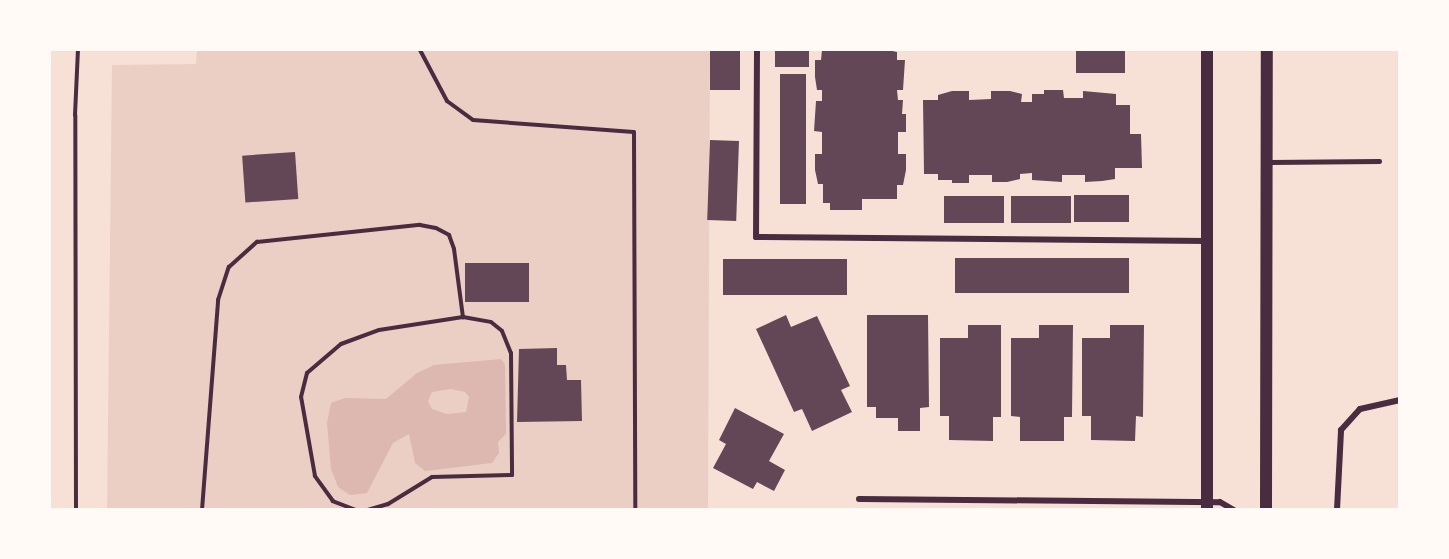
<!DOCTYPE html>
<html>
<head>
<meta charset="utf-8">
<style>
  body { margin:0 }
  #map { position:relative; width:1449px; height:559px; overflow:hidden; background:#f7e1d7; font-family:Commissioner,sans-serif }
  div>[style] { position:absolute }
  .green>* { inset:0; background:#ebcfc5 }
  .water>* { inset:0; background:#dcb8b0 }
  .building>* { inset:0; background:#644757; transform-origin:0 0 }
  .path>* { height:4px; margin:-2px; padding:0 2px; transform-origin:2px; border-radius:2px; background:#4a2c40 }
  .service>* { height:4.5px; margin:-2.25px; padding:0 2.25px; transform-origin:2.25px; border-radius:2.25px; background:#4a2c40 }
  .minor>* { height:6px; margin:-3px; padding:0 3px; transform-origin:3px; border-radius:3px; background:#4a2c40 }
  .secondary>* { height:12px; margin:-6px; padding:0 6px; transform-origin:6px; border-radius:6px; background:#4a2c40 }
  span { translate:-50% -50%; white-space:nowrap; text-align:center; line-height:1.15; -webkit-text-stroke:6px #fffaf5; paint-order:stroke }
  .frame { position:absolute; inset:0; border:51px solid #fffaf5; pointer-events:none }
</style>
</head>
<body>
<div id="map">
  <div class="green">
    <div style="clip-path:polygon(197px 50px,710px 50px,708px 509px,107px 510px,112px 65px,196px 64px)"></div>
  </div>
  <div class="water">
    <div style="clip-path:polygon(evenodd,501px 359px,505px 364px,506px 434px,498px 442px,499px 453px,492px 463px,425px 471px,415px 463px,409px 434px,393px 443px,367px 493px,350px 495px,338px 487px,331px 469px,327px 423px,331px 403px,345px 398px,386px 399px,417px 373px,434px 365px,501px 359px,451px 389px,465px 392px,469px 397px,466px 412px,447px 414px,432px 409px,428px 401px,432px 392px,451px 389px)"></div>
  </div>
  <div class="building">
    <div style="left:710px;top:50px;width:30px;height:40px"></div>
    <div style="left:775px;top:50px;width:34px;height:17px"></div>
    <div style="clip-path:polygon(822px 50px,888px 50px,897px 52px,897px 60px,905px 60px,903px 90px,897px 90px,898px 100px,903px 100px,902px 114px,906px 114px,906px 132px,898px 132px,898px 154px,906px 154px,906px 170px,903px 185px,897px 185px,897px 199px,862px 199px,862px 210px,830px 210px,830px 203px,823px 203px,823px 184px,818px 184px,815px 170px,815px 154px,822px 154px,822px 132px,814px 131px,816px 101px,822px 101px,822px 90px,817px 90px,815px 77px,815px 60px,821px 60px)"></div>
    <div style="left:1076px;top:50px;width:49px;height:23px"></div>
    <div style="left:780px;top:74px;width:26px;height:130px"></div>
    <div style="clip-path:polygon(1044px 90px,1063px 90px,1064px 98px,1083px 98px,1083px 91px,1116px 94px,1116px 105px,1130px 105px,1130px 134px,1141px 134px,1142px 168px,1115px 168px,1115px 179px,1102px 181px,1085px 182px,1085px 175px,1062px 175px,1062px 182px,1032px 180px,1032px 173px,1020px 174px,1020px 179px,1007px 182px,992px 182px,992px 175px,969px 175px,969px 183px,952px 183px,952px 180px,938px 180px,938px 174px,924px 174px,923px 100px,938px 100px,938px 95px,952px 91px,969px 91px,969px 100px,991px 99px,991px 91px,1010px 91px,1022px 94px,1021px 102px,1032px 102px,1032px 94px,1044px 94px)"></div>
    <div style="left:710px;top:140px;width:29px;height:80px;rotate:2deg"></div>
    <div style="left:295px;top:152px;width:47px;height:53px;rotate:86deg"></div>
    <div style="left:1129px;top:195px;width:27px;height:55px;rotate:90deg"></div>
    <div style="left:944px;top:196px;width:60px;height:27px"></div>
    <div style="left:1011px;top:196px;width:60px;height:27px"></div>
    <div style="left:955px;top:258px;width:174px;height:35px"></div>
    <div style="left:723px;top:259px;width:124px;height:36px"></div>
    <div style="left:529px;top:263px;width:39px;height:64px;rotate:90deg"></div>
    <div style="clip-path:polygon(786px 315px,791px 327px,817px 316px,850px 386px,841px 390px,852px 412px,812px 431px,802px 409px,794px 412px,756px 329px)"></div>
    <div style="clip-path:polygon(867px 315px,928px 315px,929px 407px,920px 408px,920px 431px,898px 431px,898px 418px,876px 418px,876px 407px,867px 407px)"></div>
    <div style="clip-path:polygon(968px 325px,1001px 325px,1001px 417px,993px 417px,993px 441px,949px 440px,949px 416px,940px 416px,940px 338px,968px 338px)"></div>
    <div style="clip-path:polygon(1039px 325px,1073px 325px,1072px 417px,1064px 417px,1064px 441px,1020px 441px,1020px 417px,1011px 416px,1011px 338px,1039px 338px)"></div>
    <div style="clip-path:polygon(1110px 325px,1144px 325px,1143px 417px,1136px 416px,1135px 441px,1091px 440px,1091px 416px,1082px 416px,1082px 338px,1110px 338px)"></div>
    <div style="clip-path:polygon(557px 348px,557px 365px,566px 365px,567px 380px,581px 380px,582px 421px,517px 422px,519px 349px)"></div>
    <div style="clip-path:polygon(735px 408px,784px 434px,769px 461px,785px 470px,774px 491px,757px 482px,753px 489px,713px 468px,726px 444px,719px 440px)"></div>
  </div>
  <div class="path">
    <div style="left:420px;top:50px;width:58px;rotate:62.1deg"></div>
    <div style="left:447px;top:101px;width:32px;rotate:36deg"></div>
    <div style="left:473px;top:120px;width:161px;rotate:4.3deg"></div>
    <div style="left:634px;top:132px;width:378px;rotate:89.8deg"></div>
    <div style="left:76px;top:510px;width:395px;rotate:-90.1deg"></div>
    <div style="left:75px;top:115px;width:65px;rotate:-87.4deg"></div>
    <div style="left:202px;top:510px;width:211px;rotate:-85.6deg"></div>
    <div style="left:218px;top:300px;width:35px;rotate:-72deg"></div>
    <div style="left:229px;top:267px;width:38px;rotate:-42deg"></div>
    <div style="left:257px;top:242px;width:164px;rotate:-6deg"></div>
    <div style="left:420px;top:225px;width:16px;rotate:11deg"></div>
    <div style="left:436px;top:228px;width:15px;rotate:28deg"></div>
    <div style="left:449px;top:235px;width:15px;rotate:70deg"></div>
    <div style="left:454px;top:249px;width:69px;rotate:82.5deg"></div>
    <div style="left:356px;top:510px;width:25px;rotate:-159deg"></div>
    <div style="left:333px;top:501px;width:31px;rotate:-126deg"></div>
    <div style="left:315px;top:476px;width:80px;rotate:-100deg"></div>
    <div style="left:301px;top:397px;width:25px;rotate:-76deg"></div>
    <div style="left:307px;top:373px;width:45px;rotate:-40.5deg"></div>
    <div style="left:341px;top:344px;width:40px;rotate:-20.2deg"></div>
    <div style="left:379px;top:330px;width:85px;rotate:-8.8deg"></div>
    <div style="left:463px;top:317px;width:28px;rotate:10deg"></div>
    <div style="left:491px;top:322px;width:14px;rotate:39deg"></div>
    <div style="left:502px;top:331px;width:24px;rotate:68deg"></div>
    <div style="left:511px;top:353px;width:122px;rotate:89.5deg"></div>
    <div style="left:512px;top:475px;width:80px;rotate:178.6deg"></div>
    <div style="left:432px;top:477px;width:52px;rotate:148.5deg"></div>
    <div style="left:388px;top:504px;width:22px;rotate:164deg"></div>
  </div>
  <div class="service">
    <div style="left:1268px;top:162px;width:111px;rotate:-0.5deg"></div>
  </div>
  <div class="minor">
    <div style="left:757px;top:50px;width:187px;rotate:90.3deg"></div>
    <div style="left:756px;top:237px;width:451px;rotate:0.5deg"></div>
    <div style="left:859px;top:499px;width:361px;rotate:0.5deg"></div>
    <div style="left:1220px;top:502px;width:16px;rotate:30deg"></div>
    <div style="left:1337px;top:510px;width:80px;rotate:-87.1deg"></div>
    <div style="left:1341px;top:430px;width:28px;rotate:-48deg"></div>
    <div style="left:1360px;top:409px;width:41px;rotate:-12.7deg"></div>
  </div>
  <div class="secondary">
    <div style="left:1207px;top:510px;width:460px;rotate:-90deg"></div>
    <div style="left:1266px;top:510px;width:460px;rotate:-89.9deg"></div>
  </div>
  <div class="frame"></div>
</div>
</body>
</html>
